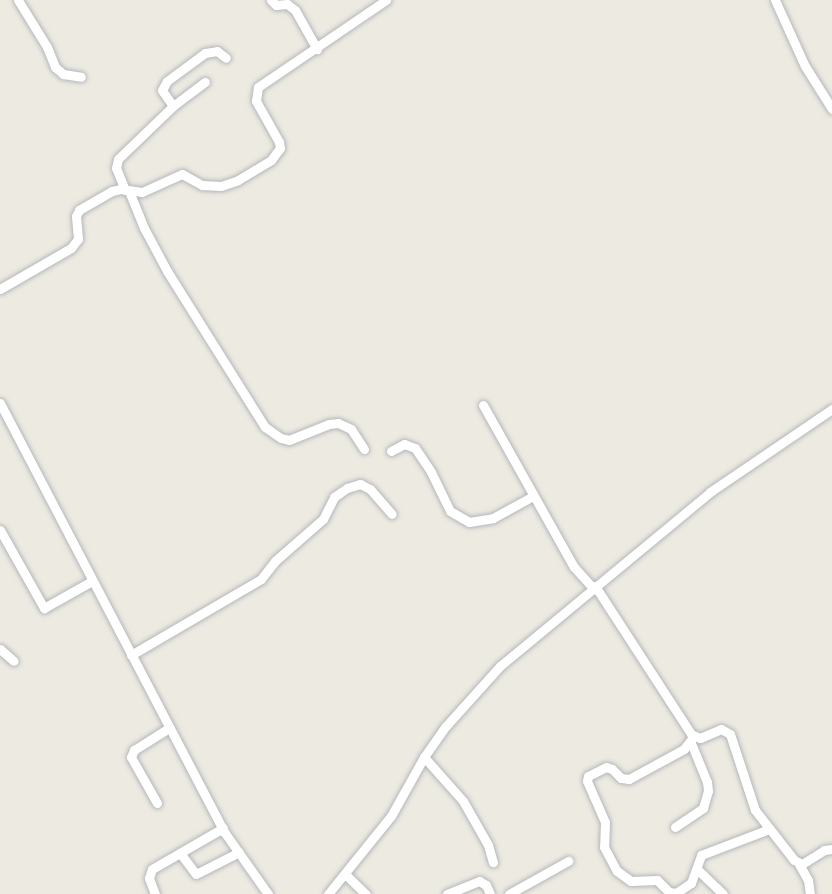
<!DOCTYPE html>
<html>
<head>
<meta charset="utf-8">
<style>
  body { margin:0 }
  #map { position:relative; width:832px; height:894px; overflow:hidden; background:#eceae1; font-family:"Varela Round",sans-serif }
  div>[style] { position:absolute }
  .roads { filter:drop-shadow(0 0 2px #b4b7bb) drop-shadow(0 0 2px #b4b7bb) }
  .street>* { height:9px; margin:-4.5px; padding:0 4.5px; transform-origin:4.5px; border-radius:4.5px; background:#fff }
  span { translate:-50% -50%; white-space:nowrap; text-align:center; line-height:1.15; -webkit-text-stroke:5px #fff; paint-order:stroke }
</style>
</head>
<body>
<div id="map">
  <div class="roads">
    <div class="street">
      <div style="left:18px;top:0;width:55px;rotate:58.3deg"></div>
      <div style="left:47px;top:47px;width:22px;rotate:68deg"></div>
      <div style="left:55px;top:67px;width:11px;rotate:41deg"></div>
      <div style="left:63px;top:74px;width:18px;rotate:9deg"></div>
      <div style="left:271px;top:0;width:7px;rotate:45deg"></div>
      <div style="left:276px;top:5px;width:11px;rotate:-5deg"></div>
      <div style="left:287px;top:4px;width:10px;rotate:37deg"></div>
      <div style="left:295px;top:10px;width:45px;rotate:60.6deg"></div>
      <div style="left:775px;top:0;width:72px;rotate:65.6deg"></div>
      <div style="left:805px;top:66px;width:51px;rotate:57.9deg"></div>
      <div style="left:173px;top:106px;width:19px;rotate:-125deg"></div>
      <div style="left:162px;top:90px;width:10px;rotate:-61deg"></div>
      <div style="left:167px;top:81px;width:47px;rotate:-36.4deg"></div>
      <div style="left:205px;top:53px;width:12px;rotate:-9deg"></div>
      <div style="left:217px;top:51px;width:11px;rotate:38deg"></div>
      <div style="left:125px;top:190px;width:24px;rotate:-112deg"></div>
      <div style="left:116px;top:168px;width:9px;rotate:-77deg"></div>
      <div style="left:118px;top:159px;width:76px;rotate:-43.9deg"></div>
      <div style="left:173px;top:106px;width:40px;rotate:-37deg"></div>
      <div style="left:129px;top:191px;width:40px;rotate:68deg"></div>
      <div style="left:144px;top:228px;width:49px;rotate:61.9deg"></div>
      <div style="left:167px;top:271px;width:184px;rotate:57.9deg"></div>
      <div style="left:265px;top:427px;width:19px;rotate:35deg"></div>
      <div style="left:281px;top:438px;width:8px;rotate:14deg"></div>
      <div style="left:289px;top:440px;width:43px;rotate:-21.8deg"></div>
      <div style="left:329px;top:424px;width:9px;rotate:-6deg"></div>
      <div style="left:338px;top:423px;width:14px;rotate:25deg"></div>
      <div style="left:351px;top:429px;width:24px;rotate:57deg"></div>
      <div style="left:0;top:289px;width:82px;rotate:-30deg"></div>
      <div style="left:71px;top:248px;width:11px;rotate:-52deg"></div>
      <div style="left:78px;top:239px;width:23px;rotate:-95deg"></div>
      <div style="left:76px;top:216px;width:7px;rotate:-63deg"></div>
      <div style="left:79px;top:210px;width:38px;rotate:-30deg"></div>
      <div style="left:112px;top:191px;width:9px;rotate:-13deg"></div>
      <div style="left:121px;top:189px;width:21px;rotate:8deg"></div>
      <div style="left:142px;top:192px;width:44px;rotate:-24.2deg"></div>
      <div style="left:182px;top:174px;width:23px;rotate:29deg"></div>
      <div style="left:202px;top:185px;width:19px;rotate:3deg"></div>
      <div style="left:221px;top:186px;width:18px;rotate:-19deg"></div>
      <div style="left:238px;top:180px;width:39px;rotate:-31deg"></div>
      <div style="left:271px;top:160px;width:15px;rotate:-53deg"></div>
      <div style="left:280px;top:148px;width:6px;rotate:-99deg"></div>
      <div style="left:279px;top:142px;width:47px;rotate:-119.3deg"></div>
      <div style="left:256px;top:101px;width:14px;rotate:-82deg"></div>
      <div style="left:258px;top:87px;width:155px;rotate:-34.2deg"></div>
      <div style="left:0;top:403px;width:485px;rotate:62.4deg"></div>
      <div style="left:225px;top:833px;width:75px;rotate:54.8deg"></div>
      <div style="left:483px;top:405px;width:186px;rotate:60.7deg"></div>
      <div style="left:574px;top:567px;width:28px;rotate:48deg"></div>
      <div style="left:391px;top:451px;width:15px;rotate:-28deg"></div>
      <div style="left:404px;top:444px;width:12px;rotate:20deg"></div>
      <div style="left:415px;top:448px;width:29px;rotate:56deg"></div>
      <div style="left:431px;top:472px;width:43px;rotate:64deg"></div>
      <div style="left:450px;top:511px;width:22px;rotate:30deg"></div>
      <div style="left:469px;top:522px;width:24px;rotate:-9deg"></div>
      <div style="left:493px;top:518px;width:46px;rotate:-28.8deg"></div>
      <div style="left:0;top:530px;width:90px;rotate:60.6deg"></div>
      <div style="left:44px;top:608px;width:55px;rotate:-29.4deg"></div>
      <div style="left:595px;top:586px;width:176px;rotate:57deg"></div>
      <div style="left:691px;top:734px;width:10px;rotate:24deg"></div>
      <div style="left:700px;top:738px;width:23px;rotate:-23deg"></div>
      <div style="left:721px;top:729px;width:10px;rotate:29deg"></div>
      <div style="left:730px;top:734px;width:80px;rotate:71.8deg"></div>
      <div style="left:755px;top:810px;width:63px;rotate:52deg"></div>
      <div style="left:794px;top:860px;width:9px;rotate:27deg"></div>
      <div style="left:802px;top:864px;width:26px;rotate:-32deg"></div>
      <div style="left:824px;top:850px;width:8px;rotate:-7deg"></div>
      <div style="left:0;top:649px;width:18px;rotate:41deg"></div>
      <div style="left:131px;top:655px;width:151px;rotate:-30.3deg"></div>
      <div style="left:261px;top:579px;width:23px;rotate:-52deg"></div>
      <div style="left:275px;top:561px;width:64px;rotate:-41.2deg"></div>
      <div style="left:323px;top:519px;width:25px;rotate:-63deg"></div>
      <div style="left:334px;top:497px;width:16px;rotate:-35deg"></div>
      <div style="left:347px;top:488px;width:14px;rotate:-17deg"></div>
      <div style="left:360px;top:484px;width:11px;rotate:27deg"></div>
      <div style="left:370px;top:489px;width:33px;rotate:49deg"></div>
      <div style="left:694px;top:736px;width:16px;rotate:128deg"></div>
      <div style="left:684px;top:749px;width:63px;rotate:151.4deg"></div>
      <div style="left:629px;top:779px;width:8px;rotate:-173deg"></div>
      <div style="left:621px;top:778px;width:13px;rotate:-135deg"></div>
      <div style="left:612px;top:769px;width:6px;rotate:-162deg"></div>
      <div style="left:606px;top:767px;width:20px;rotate:153deg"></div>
      <div style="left:588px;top:776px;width:5px;rotate:101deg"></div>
      <div style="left:587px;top:781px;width:45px;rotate:66.3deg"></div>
      <div style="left:605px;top:822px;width:25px;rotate:92deg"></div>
      <div style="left:604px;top:847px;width:27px;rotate:62deg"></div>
      <div style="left:617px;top:871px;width:17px;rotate:36deg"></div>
      <div style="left:631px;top:881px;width:26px;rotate:-2deg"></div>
      <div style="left:657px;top:880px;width:17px;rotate:45deg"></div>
      <div style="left:669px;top:892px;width:7px;rotate:8deg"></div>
      <div style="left:676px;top:893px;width:18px;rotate:-34deg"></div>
      <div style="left:691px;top:883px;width:30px;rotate:-70deg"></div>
      <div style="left:701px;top:855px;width:73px;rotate:-20.9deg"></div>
      <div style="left:424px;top:757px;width:59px;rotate:48.4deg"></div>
      <div style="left:463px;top:801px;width:51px;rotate:60.4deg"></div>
      <div style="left:488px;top:845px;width:18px;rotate:74deg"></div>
      <div style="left:157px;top:803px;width:53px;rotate:-119.5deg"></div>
      <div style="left:131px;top:757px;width:8px;rotate:-67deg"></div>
      <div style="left:134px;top:750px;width:41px;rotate:-32.2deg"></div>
      <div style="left:675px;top:827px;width:34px;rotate:-34deg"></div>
      <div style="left:703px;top:808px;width:18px;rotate:-74deg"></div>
      <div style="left:708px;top:791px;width:9px;rotate:-96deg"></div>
      <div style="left:707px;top:782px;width:42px;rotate:-112.3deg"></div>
      <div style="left:180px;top:853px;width:26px;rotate:53deg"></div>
      <div style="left:196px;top:874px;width:48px;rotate:-27.1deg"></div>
      <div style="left:799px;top:864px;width:18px;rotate:61deg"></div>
      <div style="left:808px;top:880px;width:14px;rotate:82deg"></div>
      <div style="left:697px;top:869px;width:36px;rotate:44deg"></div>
      <div style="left:345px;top:874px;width:29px;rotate:44deg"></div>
      <div style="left:155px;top:894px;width:17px;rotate:-111deg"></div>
      <div style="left:149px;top:878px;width:9px;rotate:-72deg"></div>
      <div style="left:152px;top:869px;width:82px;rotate:-30deg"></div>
      <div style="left:328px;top:894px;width:100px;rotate:-51.1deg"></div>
      <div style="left:391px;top:816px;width:68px;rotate:-60.8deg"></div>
      <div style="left:424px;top:757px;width:38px;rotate:-55deg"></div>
      <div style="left:446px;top:726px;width:81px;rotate:-48deg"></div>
      <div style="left:500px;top:666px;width:273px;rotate:-39.6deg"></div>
      <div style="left:710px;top:492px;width:148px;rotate:-34.2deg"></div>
      <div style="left:447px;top:894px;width:35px;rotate:-22deg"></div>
      <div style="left:479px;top:881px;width:8px;rotate:30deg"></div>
      <div style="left:486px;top:885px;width:10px;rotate:66deg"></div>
      <div style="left:509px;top:894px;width:68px;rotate:-29.2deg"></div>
    </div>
  </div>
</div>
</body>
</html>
